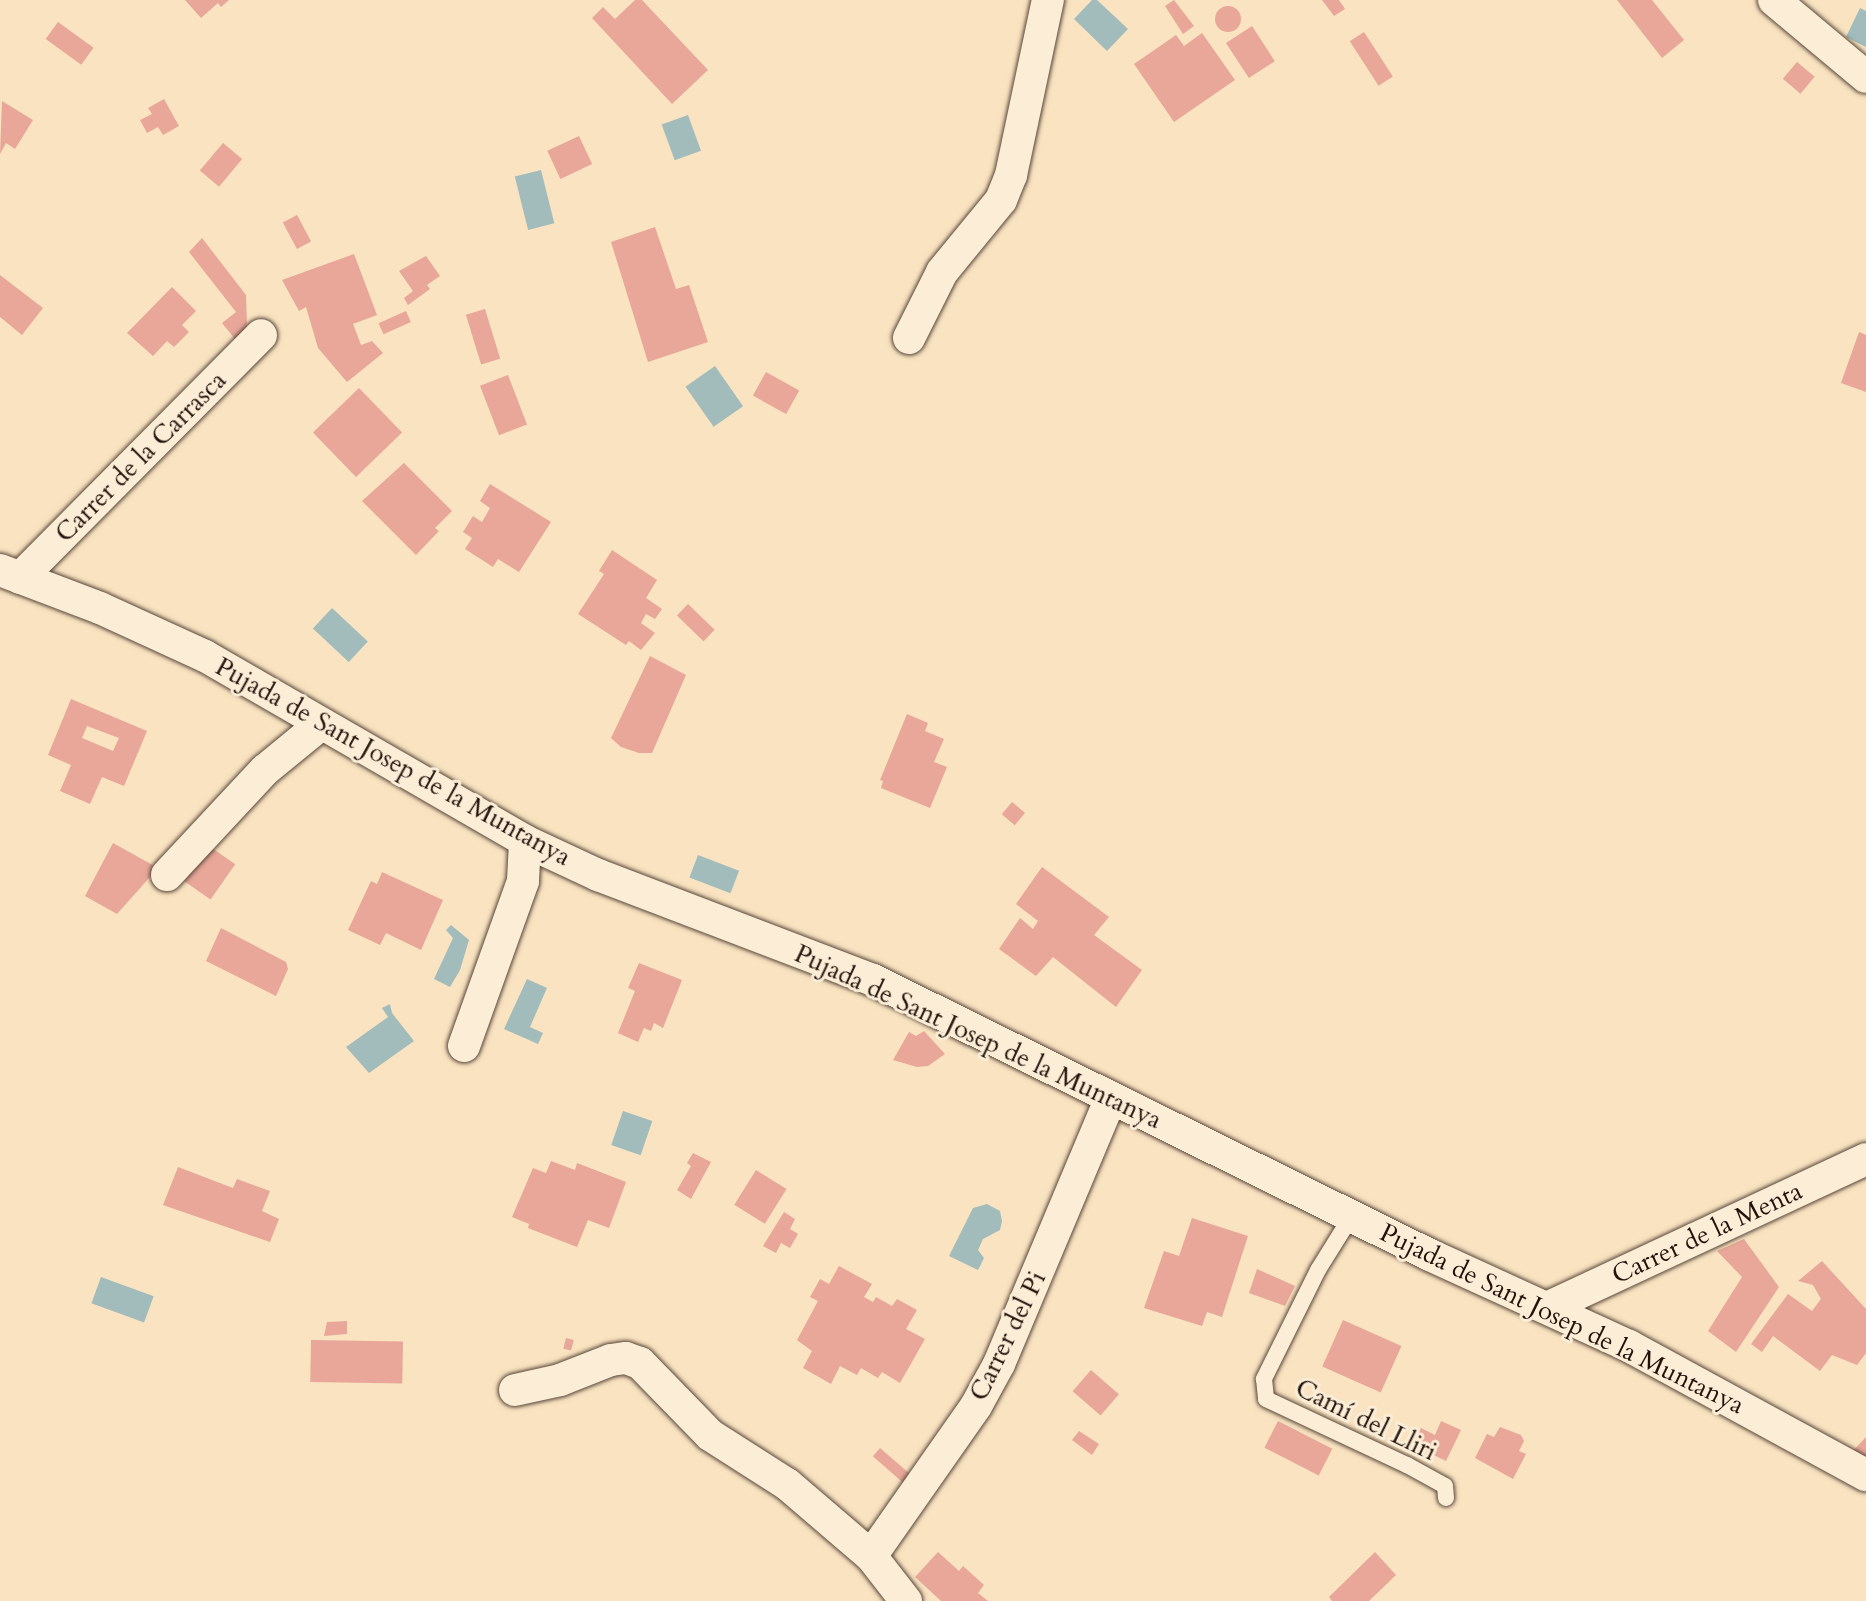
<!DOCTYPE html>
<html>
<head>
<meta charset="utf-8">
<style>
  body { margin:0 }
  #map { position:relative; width:1866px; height:1601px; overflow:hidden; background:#f9e3c0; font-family:Cardo,serif }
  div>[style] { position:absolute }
  .water>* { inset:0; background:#a1bcbb; transform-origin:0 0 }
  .building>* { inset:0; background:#e8a798; transform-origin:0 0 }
  .round { border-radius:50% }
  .roads { filter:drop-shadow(0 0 2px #584639) drop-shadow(0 0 2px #584639) }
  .lane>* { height:16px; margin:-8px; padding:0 8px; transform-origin:8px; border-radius:8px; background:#fbedd6 }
  .street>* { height:32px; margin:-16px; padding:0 16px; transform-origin:16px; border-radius:16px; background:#fbedd6 }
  span { translate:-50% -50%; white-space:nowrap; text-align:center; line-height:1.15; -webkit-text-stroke:6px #fbedd6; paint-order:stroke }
  .street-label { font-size:26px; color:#22120c }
</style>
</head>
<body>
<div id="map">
  <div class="water">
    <div style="clip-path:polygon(1092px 0,1097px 0,1128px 29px,1107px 51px,1074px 19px)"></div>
    <div style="clip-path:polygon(1860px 8px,1866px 11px,1866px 47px,1846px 37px)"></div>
    <div style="left:688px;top:115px;width:38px;height:28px;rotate:70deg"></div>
    <div style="left:541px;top:170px;width:55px;height:27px;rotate:76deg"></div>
    <div style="left:715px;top:366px;width:49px;height:36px;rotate:55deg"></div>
    <div style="left:332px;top:608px;width:49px;height:28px;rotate:43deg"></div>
    <div style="left:698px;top:855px;width:44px;height:24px;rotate:21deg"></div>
    <div style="clip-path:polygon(451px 925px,469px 940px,460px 970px,450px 987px,434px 979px,453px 938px,446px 930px)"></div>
    <div style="clip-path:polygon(527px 979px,547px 988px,530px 1027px,543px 1033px,538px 1044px,504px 1029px)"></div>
    <div style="clip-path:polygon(390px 1004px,392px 1013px,414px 1041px,369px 1073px,346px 1047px,388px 1017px,382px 1008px)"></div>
    <div style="left:623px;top:1111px;width:31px;height:36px;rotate:19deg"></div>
    <div style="clip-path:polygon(987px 1204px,1000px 1211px,1002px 1221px,1000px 1230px,983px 1239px,978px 1250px,984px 1258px,978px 1270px,949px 1256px,973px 1208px)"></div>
    <div style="left:101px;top:1277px;width:56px;height:28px;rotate:20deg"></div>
  </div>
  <div class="building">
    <div style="clip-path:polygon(185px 0,229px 0,221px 7px,218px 3px,201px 18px)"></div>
    <div style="clip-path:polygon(635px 0,642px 0,708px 70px,672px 104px,592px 18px,603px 7px,615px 19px)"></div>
    <div style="clip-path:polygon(1174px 0,1194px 26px,1183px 34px,1165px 6px)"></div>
    <div style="clip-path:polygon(1322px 0,1339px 0,1345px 9px,1334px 16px)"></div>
    <div style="clip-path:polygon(1617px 0,1652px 0,1684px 40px,1662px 58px)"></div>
    <div class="round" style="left:1215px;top:6px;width:26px;height:26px"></div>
    <div style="left:58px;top:22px;width:44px;height:21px;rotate:36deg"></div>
    <div style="left:1252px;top:26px;width:42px;height:31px;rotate:57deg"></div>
    <div style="left:1364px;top:32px;width:53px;height:17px;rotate:57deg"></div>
    <div style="clip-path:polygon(1202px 33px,1235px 80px,1174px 122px,1134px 64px,1176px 35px,1184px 46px)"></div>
    <div style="left:1797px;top:62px;width:23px;height:22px;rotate:40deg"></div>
    <div style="clip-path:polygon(164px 99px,179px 126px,163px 135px,158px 127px,147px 133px,140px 120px,152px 114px,148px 108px)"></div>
    <div style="clip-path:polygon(2px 101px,33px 120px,15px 149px,6px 143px,0 154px)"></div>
    <div style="left:579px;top:136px;width:31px;height:35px;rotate:65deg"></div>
    <div style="left:223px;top:143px;width:25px;height:36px;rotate:40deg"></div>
    <div style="left:297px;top:215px;width:30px;height:16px;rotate:62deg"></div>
    <div style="clip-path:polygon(655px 227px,676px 289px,689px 285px,708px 342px,648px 362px,611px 242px)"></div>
    <div style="clip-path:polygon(202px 238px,246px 295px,247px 325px,239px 344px,222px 323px,236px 312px,189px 252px)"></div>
    <div style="clip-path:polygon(354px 254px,377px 315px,353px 324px,361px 345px,372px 341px,383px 353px,347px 382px,318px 348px,306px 307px,299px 311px,282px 280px)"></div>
    <div style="clip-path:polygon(426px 256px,440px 276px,427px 285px,430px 289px,408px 305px,404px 298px,413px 291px,399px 271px)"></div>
    <div style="clip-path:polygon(0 275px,43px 308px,22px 335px,0 317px)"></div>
    <div style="clip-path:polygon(172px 287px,196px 311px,182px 325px,189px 332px,174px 347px,167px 341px,153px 356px,127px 333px)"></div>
    <div style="left:485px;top:309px;width:52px;height:20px;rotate:73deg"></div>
    <div style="left:406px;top:311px;width:12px;height:30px;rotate:66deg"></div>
    <div style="clip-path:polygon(1859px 332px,1866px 335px,1866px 392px,1841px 383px)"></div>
    <div style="left:766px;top:372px;width:38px;height:27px;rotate:29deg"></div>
    <div style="left:508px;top:375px;width:53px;height:30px;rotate:69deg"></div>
    <div style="left:359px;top:388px;width:62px;height:64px;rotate:46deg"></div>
    <div style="clip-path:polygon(404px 463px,452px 511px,435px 528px,439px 531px,416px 555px,362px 501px)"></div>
    <div style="clip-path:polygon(490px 484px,551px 522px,519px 572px,498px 559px,493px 567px,465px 549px,472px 538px,463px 532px,473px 516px,482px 522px,490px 508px,480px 501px)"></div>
    <div style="clip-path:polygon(612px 550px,657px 580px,646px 598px,662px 609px,655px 619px,646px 614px,641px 623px,655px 633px,641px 650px,629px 641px,626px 645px,578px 614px,604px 574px,599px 571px)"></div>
    <div style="left:688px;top:604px;width:37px;height:16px;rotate:44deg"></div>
    <div style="clip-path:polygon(650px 656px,686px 675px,652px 753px,639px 753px,621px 747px,611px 738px)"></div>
    <div style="clip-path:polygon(evenodd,71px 699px,147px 731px,124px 786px,102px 777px,90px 804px,60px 791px,71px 765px,48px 755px,71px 699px,87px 726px,119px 738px,113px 751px,82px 738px,87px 726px)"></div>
    <div style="clip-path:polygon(907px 714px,928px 723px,925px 731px,944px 739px,934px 762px,947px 767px,930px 808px,881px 788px,883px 781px,880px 780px)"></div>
    <div style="left:1012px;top:802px;width:17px;height:16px;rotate:40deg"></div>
    <div style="clip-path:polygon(113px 843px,158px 868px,117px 914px,85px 896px)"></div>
    <div style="left:209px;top:846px;width:32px;height:43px;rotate:35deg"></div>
    <div style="clip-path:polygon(1042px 867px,1109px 917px,1094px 935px,1142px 970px,1116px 1007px,1053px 957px,1036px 976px,999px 949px,1020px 918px,1033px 929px,1038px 921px,1016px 904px)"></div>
    <div style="clip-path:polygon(382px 872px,443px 900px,421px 950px,386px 933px,380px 945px,348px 930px,371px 881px,377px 884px)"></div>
    <div style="clip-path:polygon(221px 928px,286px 962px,288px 969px,276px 996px,206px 961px)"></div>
    <div style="clip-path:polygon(639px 963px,682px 980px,663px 1028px,654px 1023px,651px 1031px,644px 1028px,638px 1042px,618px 1033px,635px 991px,628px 988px)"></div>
    <div style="clip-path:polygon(924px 1031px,945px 1054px,928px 1066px,917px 1067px,893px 1060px,909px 1032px,916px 1036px)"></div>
    <div style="clip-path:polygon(693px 1153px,711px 1162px,691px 1199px,677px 1190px,691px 1166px,687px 1163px)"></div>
    <div style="clip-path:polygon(551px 1161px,575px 1170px,577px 1163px,626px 1182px,609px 1228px,588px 1220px,577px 1247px,528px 1228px,529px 1224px,512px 1217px,533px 1168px,546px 1173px)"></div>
    <div style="clip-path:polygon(178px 1167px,233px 1188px,237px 1179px,270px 1191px,262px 1211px,279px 1219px,270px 1242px,163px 1205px)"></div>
    <div style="left:756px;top:1170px;width:36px;height:41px;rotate:32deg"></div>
    <div style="clip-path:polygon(784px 1212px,795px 1219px,790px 1229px,798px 1234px,790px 1248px,781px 1243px,776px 1253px,763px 1246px)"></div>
    <div style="clip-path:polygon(1192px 1218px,1248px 1236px,1222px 1317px,1207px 1312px,1202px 1326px,1144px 1308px,1164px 1251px,1179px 1256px)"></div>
    <div style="clip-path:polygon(1744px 1239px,1779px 1287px,1736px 1352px,1708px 1331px,1742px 1277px,1717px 1251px)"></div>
    <div style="clip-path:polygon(1822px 1261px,1866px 1309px,1866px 1353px,1857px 1365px,1832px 1355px,1820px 1371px,1773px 1336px,1762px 1352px,1751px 1344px,1788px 1294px,1812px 1311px,1821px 1299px,1813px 1285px,1798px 1281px)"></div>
    <div style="clip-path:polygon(839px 1266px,872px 1284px,864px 1297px,873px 1302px,876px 1297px,892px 1306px,897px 1299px,917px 1310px,906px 1329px,925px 1339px,900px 1383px,882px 1372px,878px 1378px,861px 1368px,857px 1375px,840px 1366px,831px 1384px,803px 1368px,812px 1351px,797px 1340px,818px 1301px,810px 1297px,820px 1279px,829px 1284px)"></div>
    <div style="clip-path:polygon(1257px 1269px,1295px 1286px,1285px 1306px,1249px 1293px)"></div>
    <div style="left:1343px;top:1320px;width:64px;height:51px;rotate:24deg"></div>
    <div style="clip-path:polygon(347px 1321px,347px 1334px,324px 1336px,327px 1322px)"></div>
    <div style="left:566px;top:1338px;width:8px;height:11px;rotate:14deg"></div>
    <div style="left:311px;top:1340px;width:92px;height:42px;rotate:1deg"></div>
    <div style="left:1091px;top:1370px;width:37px;height:28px;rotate:41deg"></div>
    <div style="left:1278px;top:1421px;width:61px;height:30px;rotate:27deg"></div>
    <div style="clip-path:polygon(1441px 1421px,1461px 1430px,1446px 1461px,1413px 1445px,1421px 1428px,1435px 1435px)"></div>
    <div style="clip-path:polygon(1500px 1427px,1521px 1435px,1524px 1441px,1519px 1451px,1526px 1454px,1513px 1479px,1475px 1458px,1487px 1434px,1494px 1437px)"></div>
    <div style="clip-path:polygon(1079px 1431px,1099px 1444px,1092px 1455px,1072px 1440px)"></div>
    <div style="clip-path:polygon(1866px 1437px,1866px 1457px,1854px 1450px)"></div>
    <div style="left:880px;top:1448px;width:44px;height:11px;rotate:41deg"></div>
    <div style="clip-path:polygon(938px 1552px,959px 1571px,963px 1566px,984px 1585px,978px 1593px,988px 1601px,941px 1601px,915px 1577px)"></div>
    <div style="clip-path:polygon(1375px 1552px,1396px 1575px,1369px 1601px,1332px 1601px,1329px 1597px)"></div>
  </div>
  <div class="roads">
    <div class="lane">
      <div style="left:1351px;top:1217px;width:62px;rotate:121.9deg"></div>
      <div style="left:1318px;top:1270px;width:122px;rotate:116.4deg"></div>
      <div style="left:1264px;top:1379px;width:20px;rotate:84deg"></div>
      <div style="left:1266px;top:1399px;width:156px;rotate:25.1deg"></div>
      <div style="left:1407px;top:1465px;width:43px;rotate:28.9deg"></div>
      <div style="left:1445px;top:1486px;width:12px;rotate:85deg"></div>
    </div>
    <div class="street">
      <div style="left:1774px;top:0;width:120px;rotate:39.9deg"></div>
      <div style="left:909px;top:338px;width:74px;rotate:-63.4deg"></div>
      <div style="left:942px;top:272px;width:93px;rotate:-50.7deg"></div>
      <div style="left:1001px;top:200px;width:27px;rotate:-68deg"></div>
      <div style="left:1011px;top:175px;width:179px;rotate:-78.1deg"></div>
      <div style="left:0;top:570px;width:107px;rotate:20.8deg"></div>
      <div style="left:100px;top:608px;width:115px;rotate:24.6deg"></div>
      <div style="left:205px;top:656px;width:370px;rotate:30deg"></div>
      <div style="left:525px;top:841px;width:81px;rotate:25deg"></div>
      <div style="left:598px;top:875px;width:294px;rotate:20.9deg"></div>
      <div style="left:873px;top:980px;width:621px;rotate:26.28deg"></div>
      <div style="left:1430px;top:1255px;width:219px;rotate:24.6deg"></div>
      <div style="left:1629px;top:1346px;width:270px;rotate:28.6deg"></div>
      <div style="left:20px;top:578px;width:342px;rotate:-45.2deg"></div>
      <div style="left:167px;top:875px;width:144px;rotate:-47deg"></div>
      <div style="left:265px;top:770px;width:72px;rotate:-39.4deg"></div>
      <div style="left:464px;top:1046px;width:175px;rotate:-70.3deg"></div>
      <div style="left:523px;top:881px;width:40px;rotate:-87.1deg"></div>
      <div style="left:1549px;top:1307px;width:350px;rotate:-25deg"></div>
      <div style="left:515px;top:1390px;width:46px;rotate:-12.5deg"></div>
      <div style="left:560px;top:1380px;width:55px;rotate:-21.4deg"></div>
      <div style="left:611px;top:1360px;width:15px;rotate:-8deg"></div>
      <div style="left:626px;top:1358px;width:15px;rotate:20deg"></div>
      <div style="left:640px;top:1363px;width:100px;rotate:45.8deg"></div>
      <div style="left:710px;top:1435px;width:91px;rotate:32.5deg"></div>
      <div style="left:787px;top:1484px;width:111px;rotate:40.6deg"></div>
      <div style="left:871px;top:1556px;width:57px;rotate:52.1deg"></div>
      <div style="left:871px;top:1556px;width:183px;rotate:-55deg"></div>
      <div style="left:976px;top:1406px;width:48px;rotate:-61.3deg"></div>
      <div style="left:999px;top:1364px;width:289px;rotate:-67.2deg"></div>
    </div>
  </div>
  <div class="street-label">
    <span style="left:141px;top:457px;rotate:-45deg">Carrer de la Carrasca</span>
    <span style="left:393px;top:762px;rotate:29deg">Pujada de Sant Josep de la Muntanya</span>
    <span style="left:978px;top:1037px;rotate:25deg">Pujada de Sant Josep de la Muntanya</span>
    <span style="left:1707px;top:1233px;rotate:-25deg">Carrer de la Menta</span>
    <span style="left:1562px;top:1319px;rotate:26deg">Pujada de Sant Josep de la Muntanya</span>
    <span style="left:1008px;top:1336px;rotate:-64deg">Carrer del Pi</span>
    <span style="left:1366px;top:1420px;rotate:26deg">Camí del Lliri</span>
  </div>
</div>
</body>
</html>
